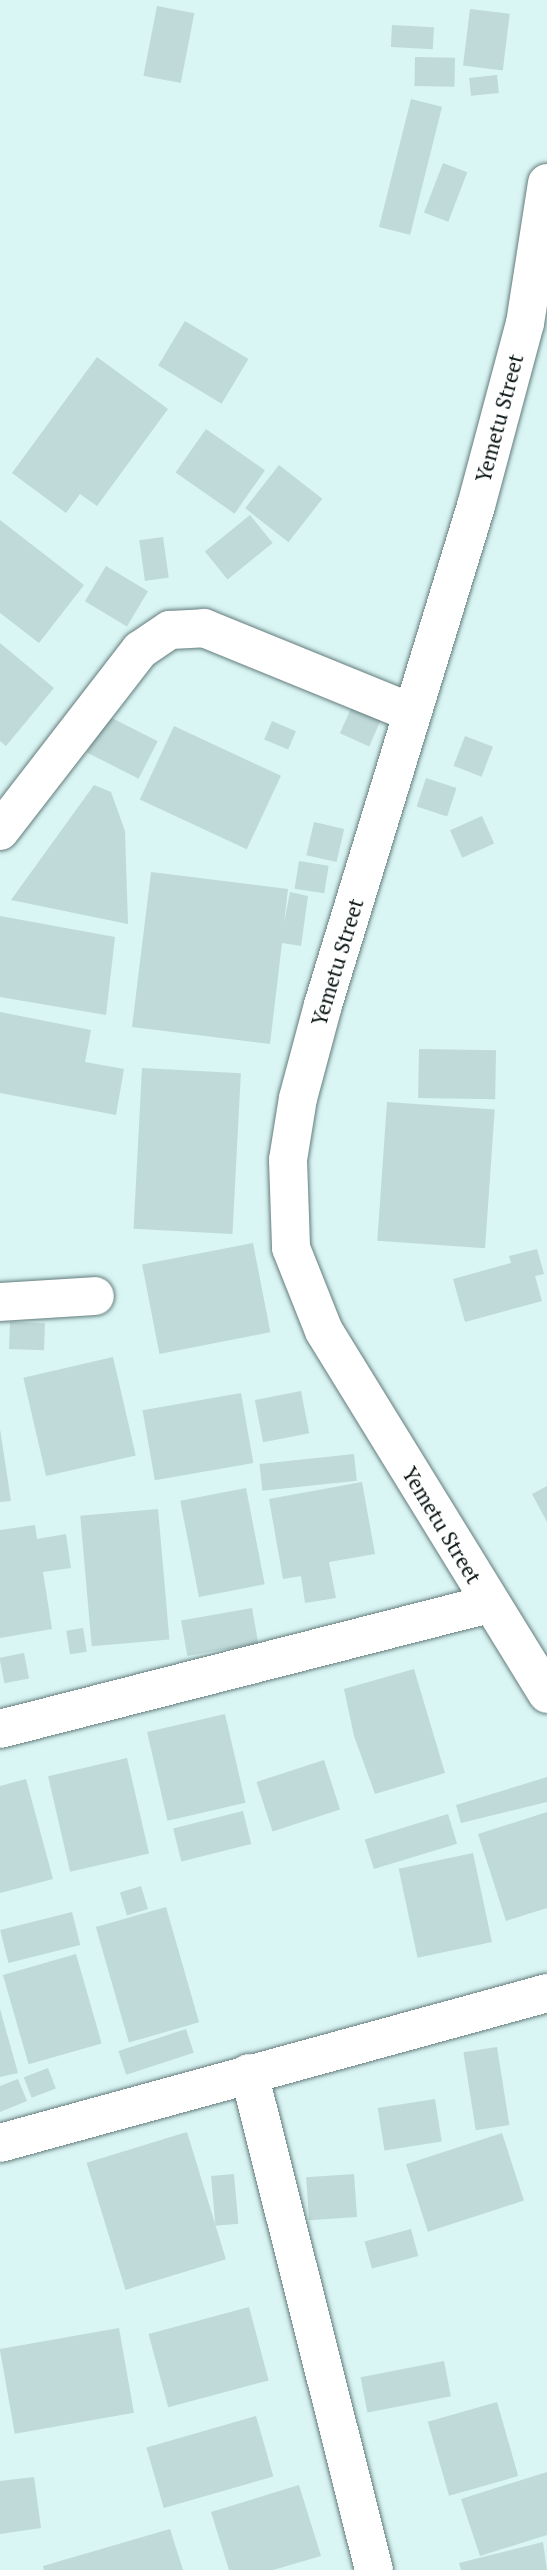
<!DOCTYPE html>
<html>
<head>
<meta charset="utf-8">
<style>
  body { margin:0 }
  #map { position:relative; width:547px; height:2570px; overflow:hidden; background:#d9f5f4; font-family:"PT Serif",serif }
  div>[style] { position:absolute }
  .building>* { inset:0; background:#bfdad9; transform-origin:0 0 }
  .roads { filter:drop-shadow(0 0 2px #647c7c) drop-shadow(0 0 2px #647c7c) }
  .minor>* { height:38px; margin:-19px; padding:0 19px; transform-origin:19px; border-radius:19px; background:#fff }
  span { translate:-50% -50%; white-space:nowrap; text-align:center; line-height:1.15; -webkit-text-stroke:5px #fff; paint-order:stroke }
  .street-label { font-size:21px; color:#091313 }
</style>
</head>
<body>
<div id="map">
  <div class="building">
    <div style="left:157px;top:6px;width:38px;height:71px;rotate:11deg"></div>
    <div style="left:470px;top:9px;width:40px;height:57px;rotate:7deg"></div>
    <div style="left:392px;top:25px;width:42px;height:22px;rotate:3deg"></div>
    <div style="left:415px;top:57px;width:40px;height:29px;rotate:1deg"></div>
    <div style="left:497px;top:75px;width:18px;height:28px;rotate:84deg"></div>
    <div style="left:411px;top:99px;width:32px;height:132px;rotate:14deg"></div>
    <div style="left:443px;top:163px;width:26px;height:53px;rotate:21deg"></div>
    <div style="left:185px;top:321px;width:74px;height:52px;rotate:31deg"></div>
    <div style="clip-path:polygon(97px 357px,168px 409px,97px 506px,80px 494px,66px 513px,12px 473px)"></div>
    <div style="left:206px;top:429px;width:72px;height:53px;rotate:35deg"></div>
    <div style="left:279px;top:465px;width:55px;height:55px;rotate:38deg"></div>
    <div style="left:250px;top:515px;width:36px;height:58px;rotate:51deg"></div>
    <div style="clip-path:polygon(0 520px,84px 585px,39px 643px,0 613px)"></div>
    <div style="left:163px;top:537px;width:41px;height:24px;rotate:82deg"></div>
    <div style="left:106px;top:566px;width:49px;height:41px;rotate:31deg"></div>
    <div style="clip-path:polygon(0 643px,54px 688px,6px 746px,0 741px)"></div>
    <div style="left:357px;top:695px;width:32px;height:42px;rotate:24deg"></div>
    <div style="left:106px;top:715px;width:58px;height:42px;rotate:27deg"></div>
    <div style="left:272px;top:721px;width:26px;height:20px;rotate:23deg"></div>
    <div style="left:174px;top:726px;width:118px;height:81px;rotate:25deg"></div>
    <div style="left:465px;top:736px;width:30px;height:32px;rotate:21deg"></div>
    <div style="left:426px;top:778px;width:32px;height:30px;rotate:18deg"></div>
    <div style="clip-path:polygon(94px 785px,111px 792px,125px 831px,128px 924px,11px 900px)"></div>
    <div style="left:482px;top:816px;width:30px;height:35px;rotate:66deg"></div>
    <div style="left:314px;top:822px;width:31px;height:34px;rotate:13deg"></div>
    <div style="left:299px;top:861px;width:30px;height:28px;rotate:9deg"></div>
    <div style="clip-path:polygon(151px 872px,288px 889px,284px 923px,290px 892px,308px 896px,301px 946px,282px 943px,270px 1044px,132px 1027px)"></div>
    <div style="clip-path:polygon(0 916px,115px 937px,106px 1015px,0 997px)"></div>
    <div style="clip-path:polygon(0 1012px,91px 1030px,85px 1062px,124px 1069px,116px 1115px,0 1093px)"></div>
    <div style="left:419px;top:1049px;width:77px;height:49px;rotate:1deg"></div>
    <div style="left:142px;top:1068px;width:99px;height:161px;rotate:3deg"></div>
    <div style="left:387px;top:1102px;width:108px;height:139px;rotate:4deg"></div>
    <div style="left:253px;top:1243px;width:91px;height:113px;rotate:79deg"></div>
    <div style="clip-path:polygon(537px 1249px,544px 1274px,535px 1276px,542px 1301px,465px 1322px,453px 1279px,511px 1263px,509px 1256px)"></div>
    <div style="left:10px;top:1322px;width:35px;height:27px;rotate:2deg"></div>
    <div style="left:113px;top:1357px;width:101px;height:92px;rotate:77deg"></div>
    <div style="left:301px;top:1391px;width:43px;height:47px;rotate:79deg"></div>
    <div style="left:241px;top:1393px;width:71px;height:100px;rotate:80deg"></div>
    <div style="clip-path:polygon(0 1429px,11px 1501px,0 1502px)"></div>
    <div style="left:354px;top:1454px;width:27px;height:95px;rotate:84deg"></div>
    <div style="clip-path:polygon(362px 1482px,375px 1554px,329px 1562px,336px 1598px,305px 1603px,301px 1576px,283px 1579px,269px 1499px)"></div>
    <div style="clip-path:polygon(547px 1486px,547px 1522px,532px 1494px)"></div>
    <div style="left:246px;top:1488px;width:98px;height:67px;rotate:79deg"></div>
    <div style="left:158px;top:1509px;width:131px;height:78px;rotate:85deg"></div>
    <div style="clip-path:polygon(35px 1525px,37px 1539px,66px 1534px,71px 1568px,43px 1572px,52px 1629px,0 1638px,0 1530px)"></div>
    <div style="left:252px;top:1608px;width:36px;height:72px;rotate:80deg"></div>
    <div style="left:83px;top:1628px;width:24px;height:17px;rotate:81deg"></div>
    <div style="left:24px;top:1653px;width:26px;height:25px;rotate:79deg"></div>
    <div style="clip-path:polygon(414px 1669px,445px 1773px,375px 1794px,354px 1736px,344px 1689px)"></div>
    <div style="left:225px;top:1714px;width:91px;height:80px;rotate:77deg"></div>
    <div style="left:127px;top:1758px;width:98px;height:81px;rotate:77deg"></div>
    <div style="left:324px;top:1760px;width:52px;height:71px;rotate:72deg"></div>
    <div style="clip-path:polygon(547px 1777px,547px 1802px,461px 1823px,456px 1805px)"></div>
    <div style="clip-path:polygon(26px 1779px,53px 1879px,0 1893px,0 1786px)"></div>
    <div style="left:243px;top:1811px;width:34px;height:72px;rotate:76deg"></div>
    <div style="clip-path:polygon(547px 1812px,547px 1908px,506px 1921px,478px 1834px)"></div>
    <div style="left:448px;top:1814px;width:31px;height:87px;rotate:73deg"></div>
    <div style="left:473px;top:1853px;width:91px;height:76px;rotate:78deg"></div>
    <div style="left:141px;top:1886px;width:24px;height:22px;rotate:73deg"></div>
    <div style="left:166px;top:1907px;width:120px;height:73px;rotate:74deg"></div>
    <div style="left:72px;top:1912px;width:34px;height:74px;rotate:76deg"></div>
    <div style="left:76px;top:1954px;width:93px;height:76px;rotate:74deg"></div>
    <div style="clip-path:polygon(0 2009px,18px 2073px,0 2077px)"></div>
    <div style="left:186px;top:2029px;width:25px;height:71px;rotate:72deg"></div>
    <div style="left:497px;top:2047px;width:79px;height:34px;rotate:81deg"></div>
    <div style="left:48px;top:2068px;width:22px;height:26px;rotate:69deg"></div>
    <div style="clip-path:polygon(18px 2079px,27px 2101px,0 2112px,0 2086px)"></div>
    <div style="left:435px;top:2099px;width:43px;height:58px;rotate:81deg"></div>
    <div style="left:187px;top:2132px;width:133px;height:105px;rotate:73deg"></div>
    <div style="left:502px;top:2133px;width:71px;height:101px;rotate:72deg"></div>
    <div style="left:234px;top:2174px;width:50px;height:23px;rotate:85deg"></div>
    <div style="left:354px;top:2174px;width:43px;height:48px;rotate:86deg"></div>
    <div style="left:411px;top:2229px;width:28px;height:48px;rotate:75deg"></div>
    <div style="left:249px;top:2307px;width:76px;height:104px;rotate:75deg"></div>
    <div style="left:119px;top:2328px;width:86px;height:121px;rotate:80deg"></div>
    <div style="left:444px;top:2361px;width:36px;height:85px;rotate:79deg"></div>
    <div style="left:497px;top:2402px;width:77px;height:72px;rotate:74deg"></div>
    <div style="left:256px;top:2416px;width:63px;height:114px;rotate:74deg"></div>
    <div style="clip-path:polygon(547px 2472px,547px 2535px,480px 2556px,461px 2499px)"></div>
    <div style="clip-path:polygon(34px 2477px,41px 2528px,0 2534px,0 2481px)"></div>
    <div style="clip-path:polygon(299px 2485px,321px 2556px,273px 2570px,229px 2570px,211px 2512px)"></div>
    <div style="clip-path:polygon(170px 2529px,183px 2570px,44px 2570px,43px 2566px)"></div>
    <div style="clip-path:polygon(543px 2542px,547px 2570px,461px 2570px,459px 2563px)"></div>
  </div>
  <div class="roads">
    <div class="minor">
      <div style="left:547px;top:183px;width:142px;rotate:98.9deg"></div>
      <div style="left:525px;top:323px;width:189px;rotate:105deg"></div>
      <div style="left:476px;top:506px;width:522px;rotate:107.05deg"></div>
      <div style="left:323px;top:1005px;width:96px;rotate:105deg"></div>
      <div style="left:298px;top:1098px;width:63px;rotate:99.2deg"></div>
      <div style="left:288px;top:1160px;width:88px;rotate:88deg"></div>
      <div style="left:291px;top:1248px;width:89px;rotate:68.3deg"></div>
      <div style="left:324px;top:1331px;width:426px;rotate:58.4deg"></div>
      <div style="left:0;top:831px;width:229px;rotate:-52.3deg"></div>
      <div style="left:140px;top:650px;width:36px;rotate:-34deg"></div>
      <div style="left:170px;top:630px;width:34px;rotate:-3deg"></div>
      <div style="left:204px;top:628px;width:225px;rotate:22.2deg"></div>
      <div style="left:0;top:1302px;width:95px;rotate:-3.6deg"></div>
      <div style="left:0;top:1729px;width:505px;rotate:-14.34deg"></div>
      <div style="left:249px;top:2073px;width:512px;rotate:75.88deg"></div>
      <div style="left:0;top:2143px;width:567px;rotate:-15.33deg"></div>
    </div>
  </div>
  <div class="street-label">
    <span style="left:499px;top:418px;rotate:-75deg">Yemetu Street</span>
    <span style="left:337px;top:962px;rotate:-73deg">Yemetu Street</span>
    <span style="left:442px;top:1525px;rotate:59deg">Yemetu Street</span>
  </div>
</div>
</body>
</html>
